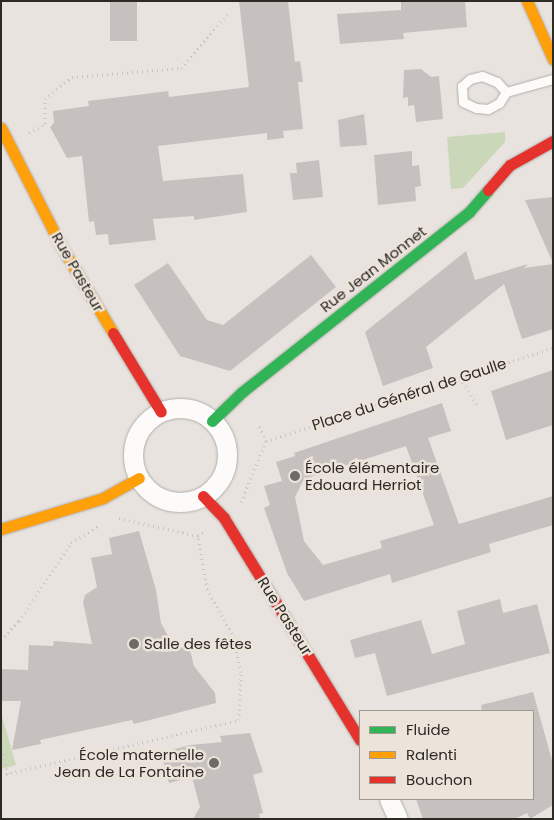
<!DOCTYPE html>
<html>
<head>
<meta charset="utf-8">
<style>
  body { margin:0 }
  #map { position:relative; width:554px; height:820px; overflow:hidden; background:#e8e3de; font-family:Poppins,sans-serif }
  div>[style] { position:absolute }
  .green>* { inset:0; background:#cad7b9 }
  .building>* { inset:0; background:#c6c1bf; transform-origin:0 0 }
  .path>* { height:3px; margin-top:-1.5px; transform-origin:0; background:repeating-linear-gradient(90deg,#c6c5c4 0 1px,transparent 0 5px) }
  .roads { filter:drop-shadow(0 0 1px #b2aeaa) drop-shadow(0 0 1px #b2aeaa) }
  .lane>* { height:9px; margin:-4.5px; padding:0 4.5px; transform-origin:4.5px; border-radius:4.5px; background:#fcfbfa }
  .street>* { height:19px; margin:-9.5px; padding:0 9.5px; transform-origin:9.5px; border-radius:9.5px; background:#fcfbfa }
  .street>.ring { margin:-9.5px; padding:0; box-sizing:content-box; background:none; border:19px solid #fcfbfa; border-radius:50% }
  .fast>* { height:11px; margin:-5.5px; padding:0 5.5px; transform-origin:5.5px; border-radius:5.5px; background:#30b455 }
  .slow>* { height:11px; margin:-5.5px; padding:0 5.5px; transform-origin:5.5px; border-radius:5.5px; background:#ff9f0a }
  .jam>* { height:11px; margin:-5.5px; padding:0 5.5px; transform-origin:5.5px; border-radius:5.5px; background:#e5322d }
  .dots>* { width:14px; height:14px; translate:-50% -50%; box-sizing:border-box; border:2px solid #ece3da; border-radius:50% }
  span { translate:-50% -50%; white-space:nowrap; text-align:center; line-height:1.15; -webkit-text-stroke:5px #ece3da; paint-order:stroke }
  .street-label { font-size:15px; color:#2d2a26 }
  .poi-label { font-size:15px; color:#2d2a26 }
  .left { translate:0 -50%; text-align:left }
  .right { translate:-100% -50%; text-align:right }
  .frame { position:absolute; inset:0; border:2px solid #2d2a26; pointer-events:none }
  .legend { position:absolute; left:359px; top:710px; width:175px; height:90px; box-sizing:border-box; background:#ece3da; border:1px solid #a09992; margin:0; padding:6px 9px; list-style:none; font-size:15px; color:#2d2a26 }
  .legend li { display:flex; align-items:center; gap:10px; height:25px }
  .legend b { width:25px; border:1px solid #a09992 }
</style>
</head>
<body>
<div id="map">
  <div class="green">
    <div style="clip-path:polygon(505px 132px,505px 142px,463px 188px,451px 189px,447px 137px)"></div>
    <div style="clip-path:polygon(1px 713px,16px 765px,1px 769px)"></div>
  </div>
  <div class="building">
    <div style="left:110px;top:1px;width:27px;height:40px"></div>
    <div style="clip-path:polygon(239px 1px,288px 1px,295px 62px,300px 61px,303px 82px,298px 82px,303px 129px,283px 131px,284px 138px,267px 140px,267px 133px,158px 146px,163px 181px,243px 174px,247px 212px,194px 220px,194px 216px,153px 219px,156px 240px,109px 245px,108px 234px,96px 235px,94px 221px,89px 222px,82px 156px,67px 158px,50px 127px,54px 123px,53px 111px,89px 106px,88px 101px,129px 96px,168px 91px,169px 97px,249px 87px)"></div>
    <div style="clip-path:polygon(465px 1px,467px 27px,403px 33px,404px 39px,340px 44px,337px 14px,401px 10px,401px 2px)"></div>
    <div style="clip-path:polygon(421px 69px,431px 77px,439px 76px,443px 119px,416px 122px,414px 105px,408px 106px,408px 97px,403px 98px,404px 70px)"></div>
    <div style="clip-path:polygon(364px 114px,367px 145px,340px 147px,338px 120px)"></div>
    <div style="clip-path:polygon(412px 151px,412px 166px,419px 165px,420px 176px,421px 186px,415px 187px,416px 201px,378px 205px,374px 155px)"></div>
    <div style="clip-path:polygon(319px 160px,323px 197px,293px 200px,290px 173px,297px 173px,296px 163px)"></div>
    <div style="clip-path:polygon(553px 197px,553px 263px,525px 200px)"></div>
    <div style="clip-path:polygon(466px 251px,475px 280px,528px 264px,524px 268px,553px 264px,553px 329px,522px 339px,504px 284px,426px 347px,433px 368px,383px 386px,365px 332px)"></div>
    <div style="clip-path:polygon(311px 255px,336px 287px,230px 371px,180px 356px,134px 285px,168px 263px,207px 320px,223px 325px)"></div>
    <div style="clip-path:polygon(553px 370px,553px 425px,506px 440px,491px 391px)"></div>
    <div style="clip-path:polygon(evenodd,442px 403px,451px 431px,428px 438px,459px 524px,553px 496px,553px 525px,489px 544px,491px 552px,392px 583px,390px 574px,304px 601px,287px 573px,264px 508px,270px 505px,264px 486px,282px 481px,276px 462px,295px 456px,294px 453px,442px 403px,406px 446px,434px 525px,380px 541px,382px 548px,323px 565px,304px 541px,295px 497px,304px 479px,406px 446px)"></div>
    <div style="clip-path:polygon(139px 531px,156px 590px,161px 623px,171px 641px,175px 640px,180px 648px,189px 646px,194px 666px,215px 693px,216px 703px,134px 724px,132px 720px,40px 740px,41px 744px,12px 750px,21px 701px,1px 701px,1px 669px,28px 670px,29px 645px,53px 646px,54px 641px,92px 644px,83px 602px,85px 595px,97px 587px,91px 558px,112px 554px,109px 538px)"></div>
    <div style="clip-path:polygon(500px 599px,503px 613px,537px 604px,550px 653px,387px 696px,375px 653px,355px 658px,350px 640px,421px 620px,432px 654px,465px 644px,457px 611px)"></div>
    <div style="clip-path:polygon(533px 692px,553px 764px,553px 805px,530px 819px,527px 813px,515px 819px,423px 819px,416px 799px,533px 799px,533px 712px,536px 711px,482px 711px,481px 705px)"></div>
    <div style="clip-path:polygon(250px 733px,263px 772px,253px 775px,263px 813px,259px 814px,260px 819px,193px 819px,200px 807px,192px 777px,169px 783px,161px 753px,190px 745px,222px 742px,220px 736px)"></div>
  </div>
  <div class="path">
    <div style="left:29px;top:133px;width:18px;rotate:-29deg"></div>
    <div style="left:45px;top:124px;width:25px;rotate:-90deg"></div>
    <div style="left:45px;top:99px;width:35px;rotate:-39deg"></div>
    <div style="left:72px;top:77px;width:109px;rotate:-4.7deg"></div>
    <div style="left:181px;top:68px;width:75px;rotate:-49.3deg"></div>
    <div style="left:460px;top:378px;width:33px;rotate:57deg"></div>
    <div style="left:266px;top:441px;width:302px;rotate:-18deg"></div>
    <div style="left:241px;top:502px;width:66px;rotate:-67.7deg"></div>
    <div style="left:266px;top:441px;width:17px;rotate:-115deg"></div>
    <div style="left:119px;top:518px;width:81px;rotate:12.8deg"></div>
    <div style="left:198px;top:536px;width:7px;rotate:-34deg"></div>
    <div style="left:1px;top:640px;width:26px;rotate:-47deg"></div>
    <div style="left:19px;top:621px;width:94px;rotate:-56.3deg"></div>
    <div style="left:71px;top:543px;width:34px;rotate:-32deg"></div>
    <div style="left:1px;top:749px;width:26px;rotate:74deg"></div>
    <div style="left:1px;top:775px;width:244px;rotate:-13deg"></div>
    <div style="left:239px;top:720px;width:48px;rotate:-87.6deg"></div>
    <div style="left:241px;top:672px;width:35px;rotate:-102deg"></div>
    <div style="left:234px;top:638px;width:56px;rotate:-118.9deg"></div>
    <div style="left:207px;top:589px;width:54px;rotate:-99.6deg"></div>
  </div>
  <div class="roads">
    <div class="lane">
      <div style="left:482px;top:76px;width:16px;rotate:22deg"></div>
      <div style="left:497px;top:82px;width:13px;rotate:48deg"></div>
      <div style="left:506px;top:92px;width:13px;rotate:122deg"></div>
      <div style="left:499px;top:103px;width:13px;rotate:151deg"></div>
      <div style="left:488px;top:109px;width:12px;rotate:-175deg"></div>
      <div style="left:476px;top:108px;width:14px;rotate:-155deg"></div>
      <div style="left:463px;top:102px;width:16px;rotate:-94deg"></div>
      <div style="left:462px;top:86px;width:11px;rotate:-41deg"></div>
      <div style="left:470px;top:79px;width:12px;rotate:-14deg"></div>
      <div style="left:506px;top:92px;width:49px;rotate:-15.5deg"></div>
    </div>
    <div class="street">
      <div class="ring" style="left:133px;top:408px;width:75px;height:75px"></div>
      <div style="left:389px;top:799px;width:22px;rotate:66deg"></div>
    </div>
    <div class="fast">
      <div style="left:212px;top:421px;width:42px;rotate:-44deg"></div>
      <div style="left:242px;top:392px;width:290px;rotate:-38.4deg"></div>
      <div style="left:469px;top:212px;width:29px;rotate:-49deg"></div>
    </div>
    <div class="slow">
      <div style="left:527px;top:1px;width:64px;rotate:65.9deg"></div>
      <div style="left:1px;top:128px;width:132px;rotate:63deg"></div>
      <div style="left:61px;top:246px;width:101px;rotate:59.1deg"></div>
      <div style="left:1px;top:529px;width:107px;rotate:-16.9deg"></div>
      <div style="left:103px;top:498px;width:41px;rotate:-29.1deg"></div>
    </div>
    <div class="jam">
      <div style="left:488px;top:190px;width:33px;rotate:-49deg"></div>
      <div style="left:510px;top:165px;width:49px;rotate:-29.2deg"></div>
      <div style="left:113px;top:333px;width:92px;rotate:58.7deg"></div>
      <div style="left:203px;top:496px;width:30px;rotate:46deg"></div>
      <div style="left:224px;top:518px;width:260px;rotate:58.5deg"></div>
    </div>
  </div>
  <div class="dots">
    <div style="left:295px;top:476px;background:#6e6b66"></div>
    <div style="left:134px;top:644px;background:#6e6b66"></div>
    <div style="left:214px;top:763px;background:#6e6b66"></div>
  </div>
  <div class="street-label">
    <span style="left:373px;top:269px;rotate:-38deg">Rue Jean Monnet</span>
    <span style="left:78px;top:272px;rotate:60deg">Rue Pasteur</span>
    <span style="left:409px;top:394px;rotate:-18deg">Place du Général de Gaulle</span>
    <span style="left:285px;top:616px;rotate:58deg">Rue Pasteur</span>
  </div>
  <div class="poi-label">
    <span class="left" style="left:305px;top:476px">École élémentaire<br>Edouard Herriot</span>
    <span class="left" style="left:144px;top:644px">Salle des fêtes</span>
    <span class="right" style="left:204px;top:763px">École maternelle<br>Jean de La Fontaine</span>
  </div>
  <div class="frame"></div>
  <ul class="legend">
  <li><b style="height:6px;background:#30b455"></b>Fluide</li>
  <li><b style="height:6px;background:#ff9f0a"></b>Ralenti</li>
  <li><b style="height:6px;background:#e5322d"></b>Bouchon</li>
  </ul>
</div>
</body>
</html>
